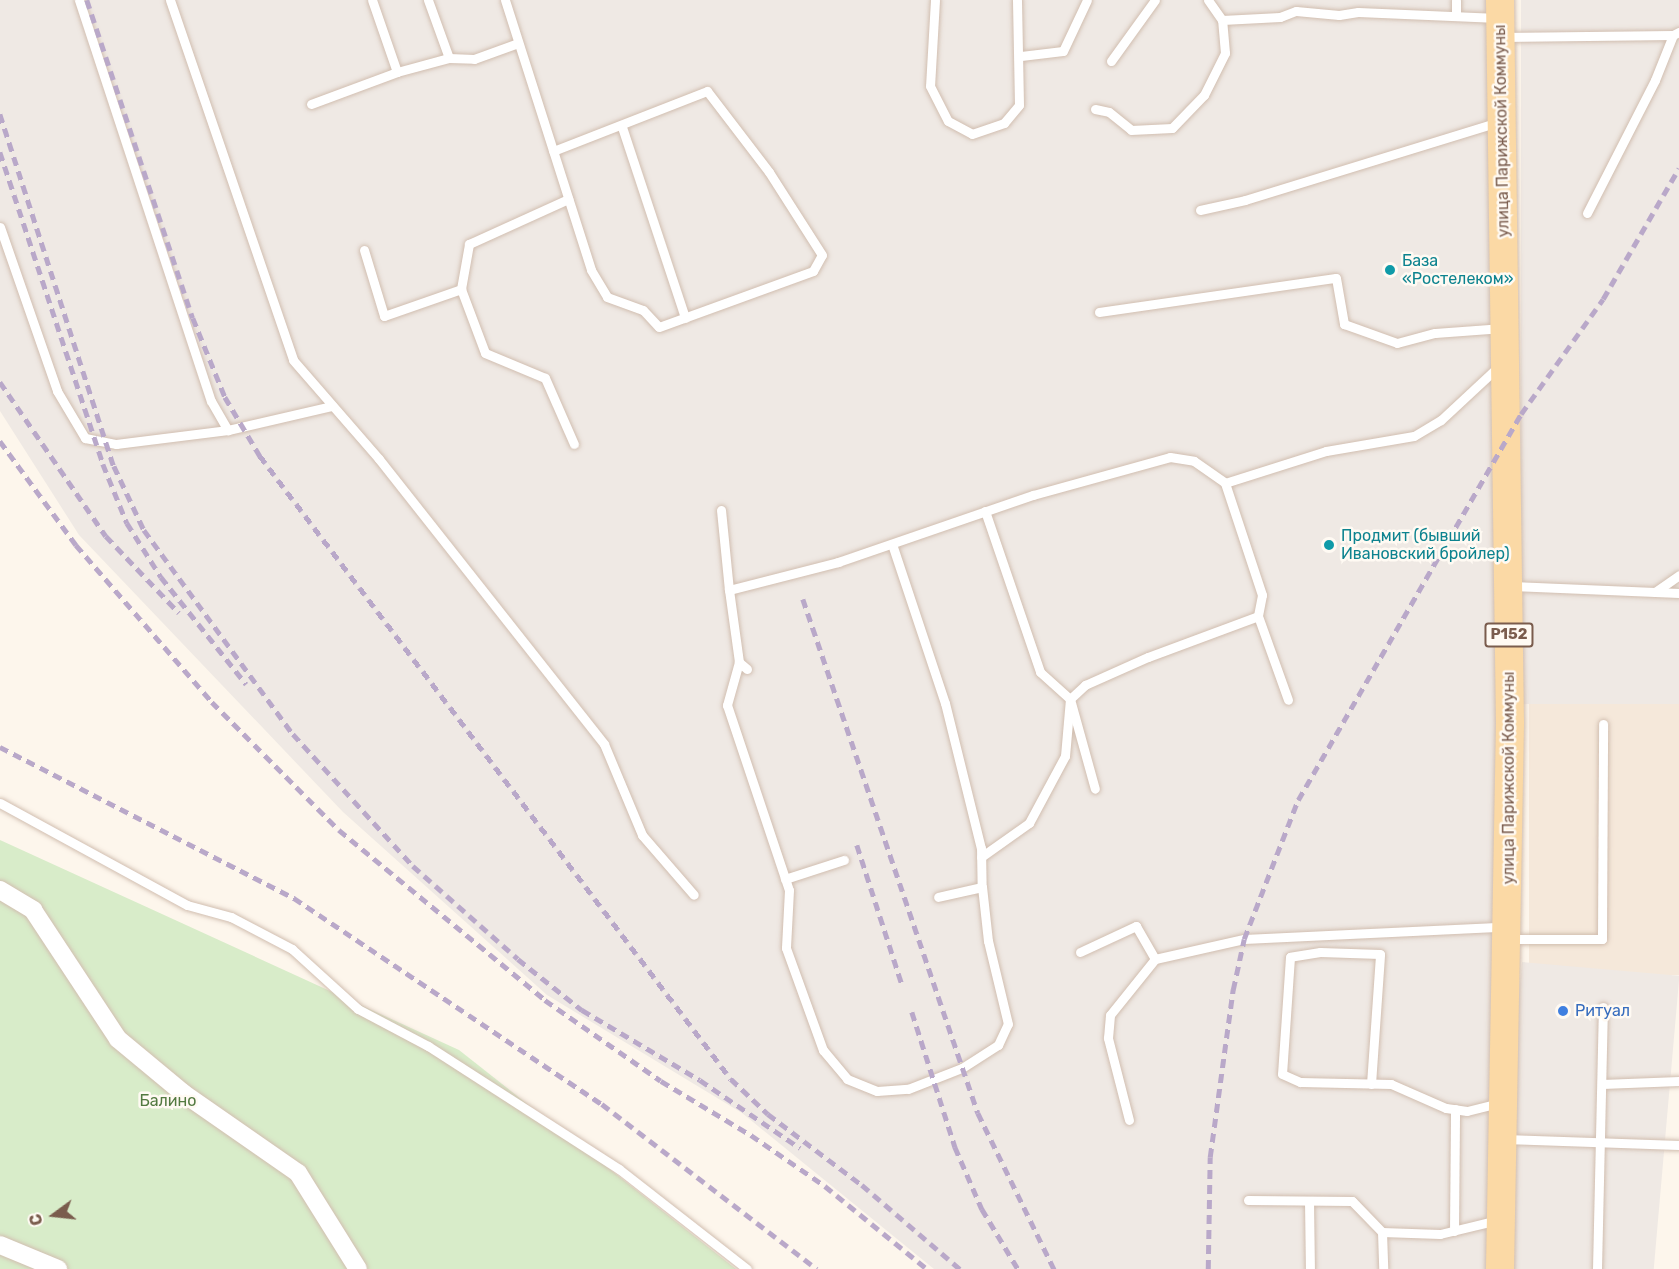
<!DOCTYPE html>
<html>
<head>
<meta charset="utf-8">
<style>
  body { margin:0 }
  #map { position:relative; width:1679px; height:1269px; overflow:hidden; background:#fdf6ec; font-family:Rubik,sans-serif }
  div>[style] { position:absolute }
  .residential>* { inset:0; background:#f5e8da; transform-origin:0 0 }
  .industrial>* { inset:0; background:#efe9e4; transform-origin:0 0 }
  .green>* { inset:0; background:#d8ecc9 }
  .roads { filter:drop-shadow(0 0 2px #d1beb0) drop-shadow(0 0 2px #d1beb0) }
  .service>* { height:9px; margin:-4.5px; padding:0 4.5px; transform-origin:4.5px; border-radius:4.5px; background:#fff }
  .minor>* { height:18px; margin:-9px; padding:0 9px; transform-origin:9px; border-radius:9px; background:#fff }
  .primary>* { height:28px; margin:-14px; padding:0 14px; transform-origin:14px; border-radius:14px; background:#fbd9a5 }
  .rail>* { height:4.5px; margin-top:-2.25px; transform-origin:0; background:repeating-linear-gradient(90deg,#b9a8c9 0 9px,transparent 0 15px) }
  .dots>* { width:16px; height:16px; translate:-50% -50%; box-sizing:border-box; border:3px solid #fffaf3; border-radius:50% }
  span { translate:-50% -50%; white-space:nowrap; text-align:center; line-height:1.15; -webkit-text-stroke:5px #fffaf3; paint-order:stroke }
  .shield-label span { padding:2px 4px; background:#fffaf3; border:2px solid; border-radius:4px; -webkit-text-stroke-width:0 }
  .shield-label { font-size:15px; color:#7a5c4d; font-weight:700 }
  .street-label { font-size:16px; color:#7a5c4d }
  .culture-label { font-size:16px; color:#0d838f }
  .left { translate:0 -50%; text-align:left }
  .shop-label { font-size:16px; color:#366cbe }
  .park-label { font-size:16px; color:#537a41 }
  .north { position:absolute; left:24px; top:1185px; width:60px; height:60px; -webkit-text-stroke:4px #fffaf3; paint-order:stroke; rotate:255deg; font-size:16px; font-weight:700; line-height:24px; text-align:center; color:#7a5c4d }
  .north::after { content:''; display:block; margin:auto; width:21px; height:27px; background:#7a5c4d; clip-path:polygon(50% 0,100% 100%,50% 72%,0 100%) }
</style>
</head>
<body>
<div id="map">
  <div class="residential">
    <div style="left:1679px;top:696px;width:279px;height:150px;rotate:90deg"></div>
  </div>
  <div class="industrial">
    <div style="clip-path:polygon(0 0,1495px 0,1503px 438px,1493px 1269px,934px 1269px,742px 1113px,547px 995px,343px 812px,79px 535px,0 411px)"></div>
    <div style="left:1521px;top:0;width:158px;height:704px"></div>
    <div style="left:1522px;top:962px;width:158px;height:307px;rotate:5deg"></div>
  </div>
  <div class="green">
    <div style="clip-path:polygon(0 840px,459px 1050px,736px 1269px,0 1269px)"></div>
  </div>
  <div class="roads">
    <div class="service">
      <div style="left:79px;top:0;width:422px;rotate:71.8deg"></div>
      <div style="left:211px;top:401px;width:34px;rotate:60deg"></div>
      <div style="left:170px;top:0;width:380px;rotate:71.1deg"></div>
      <div style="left:293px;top:360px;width:131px;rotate:49deg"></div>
      <div style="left:379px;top:459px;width:363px;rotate:51.7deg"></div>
      <div style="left:604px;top:744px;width:99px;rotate:67.3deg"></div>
      <div style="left:642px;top:835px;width:79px;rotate:49.1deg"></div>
      <div style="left:505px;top:0;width:283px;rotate:72.3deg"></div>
      <div style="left:591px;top:270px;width:31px;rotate:59deg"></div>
      <div style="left:607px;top:297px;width:38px;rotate:20deg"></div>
      <div style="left:643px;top:310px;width:23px;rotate:47deg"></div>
      <div style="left:659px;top:327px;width:164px;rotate:-20deg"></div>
      <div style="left:813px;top:271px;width:18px;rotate:-61deg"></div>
      <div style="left:822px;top:255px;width:98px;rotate:-122.6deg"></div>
      <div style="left:769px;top:172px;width:102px;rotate:-127.4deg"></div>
      <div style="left:707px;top:91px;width:165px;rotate:158.7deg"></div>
      <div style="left:935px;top:0;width:86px;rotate:93.3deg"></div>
      <div style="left:930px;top:86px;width:39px;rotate:63deg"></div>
      <div style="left:948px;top:121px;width:27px;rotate:28deg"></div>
      <div style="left:972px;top:134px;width:34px;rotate:-19deg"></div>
      <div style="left:1004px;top:123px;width:23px;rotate:-50deg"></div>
      <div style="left:1019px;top:105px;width:105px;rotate:-91.1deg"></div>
      <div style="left:1208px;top:0;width:24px;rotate:55deg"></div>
      <div style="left:1456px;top:0;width:14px;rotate:90deg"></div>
      <div style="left:1502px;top:37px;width:171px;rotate:-0.7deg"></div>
      <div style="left:1673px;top:35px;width:7px;rotate:-27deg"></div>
      <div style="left:1021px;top:56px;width:42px;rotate:-6.8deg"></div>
      <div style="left:1063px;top:51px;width:56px;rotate:-64.8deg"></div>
      <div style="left:449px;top:58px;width:25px;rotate:2deg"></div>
      <div style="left:474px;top:59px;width:47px;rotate:-20deg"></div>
      <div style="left:1111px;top:61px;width:75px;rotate:-54.2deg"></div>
      <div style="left:397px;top:72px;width:54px;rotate:-15.1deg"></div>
      <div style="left:449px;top:58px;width:62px;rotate:-109.9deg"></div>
      <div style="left:311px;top:104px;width:92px;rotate:-20.4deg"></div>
      <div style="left:397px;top:72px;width:76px;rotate:-109.1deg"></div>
      <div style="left:1095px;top:109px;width:14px;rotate:12deg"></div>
      <div style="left:1109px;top:112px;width:28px;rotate:39deg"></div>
      <div style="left:1131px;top:130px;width:41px;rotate:-2.8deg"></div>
      <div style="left:1172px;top:128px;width:46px;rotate:-45.9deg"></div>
      <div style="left:1204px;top:95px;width:47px;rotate:-63.4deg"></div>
      <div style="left:1225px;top:53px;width:33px;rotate:-95deg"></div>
      <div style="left:1222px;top:20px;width:58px;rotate:-3deg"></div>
      <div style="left:1280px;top:17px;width:17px;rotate:-21deg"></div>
      <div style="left:1296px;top:11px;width:43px;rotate:5.3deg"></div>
      <div style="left:1339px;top:15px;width:19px;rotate:-9deg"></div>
      <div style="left:1358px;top:12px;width:140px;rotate:2.5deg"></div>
      <div style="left:622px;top:127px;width:201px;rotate:71.7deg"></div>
      <div style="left:1200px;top:210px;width:46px;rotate:-12.5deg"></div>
      <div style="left:1245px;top:200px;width:266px;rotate:-17.1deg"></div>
      <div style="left:1587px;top:213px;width:149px;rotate:-62.9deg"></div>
      <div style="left:1655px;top:80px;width:48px;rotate:-68.2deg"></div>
      <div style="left:0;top:227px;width:174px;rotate:70.8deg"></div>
      <div style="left:57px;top:391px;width:55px;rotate:59.2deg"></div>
      <div style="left:85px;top:438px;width:32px;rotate:11deg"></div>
      <div style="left:116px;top:444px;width:113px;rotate:-7.1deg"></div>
      <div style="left:228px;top:430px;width:107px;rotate:-13deg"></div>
      <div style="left:364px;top:250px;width:69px;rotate:73.1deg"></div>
      <div style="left:384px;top:316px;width:82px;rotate:-19.3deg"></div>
      <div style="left:461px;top:289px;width:46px;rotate:-79.9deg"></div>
      <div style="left:469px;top:244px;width:109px;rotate:-24.4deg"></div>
      <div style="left:461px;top:289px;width:68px;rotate:69.4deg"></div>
      <div style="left:485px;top:353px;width:65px;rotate:22.6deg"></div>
      <div style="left:545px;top:378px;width:72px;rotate:66.3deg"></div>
      <div style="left:1099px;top:312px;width:239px;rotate:-8.2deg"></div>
      <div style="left:1336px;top:278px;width:47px;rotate:80.1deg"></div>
      <div style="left:1344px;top:324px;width:56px;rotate:19.7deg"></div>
      <div style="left:1397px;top:343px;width:39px;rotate:-15deg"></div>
      <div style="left:1435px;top:333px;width:68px;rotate:-4.2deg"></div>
      <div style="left:1225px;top:483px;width:118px;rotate:71.7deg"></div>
      <div style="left:1262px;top:595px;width:21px;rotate:101deg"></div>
      <div style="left:721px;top:510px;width:80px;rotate:84.3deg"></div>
      <div style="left:985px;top:511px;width:170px;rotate:71.1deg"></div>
      <div style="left:1040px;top:672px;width:40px;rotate:42deg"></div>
      <div style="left:1070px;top:699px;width:21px;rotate:-43deg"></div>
      <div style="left:1085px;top:685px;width:69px;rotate:-24deg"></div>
      <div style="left:1148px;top:657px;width:117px;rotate:-20.4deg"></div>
      <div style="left:1258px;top:616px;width:89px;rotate:70.3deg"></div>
      <div style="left:892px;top:544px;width:168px;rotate:71.6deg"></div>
      <div style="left:945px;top:703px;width:149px;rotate:76.1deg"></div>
      <div style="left:981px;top:848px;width:39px;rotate:89deg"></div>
      <div style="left:982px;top:887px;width:45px;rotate:167.2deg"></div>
      <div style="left:1512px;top:586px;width:167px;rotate:2.4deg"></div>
      <div style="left:1655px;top:592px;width:29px;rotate:-35deg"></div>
      <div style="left:739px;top:662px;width:45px;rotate:105.6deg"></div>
      <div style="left:727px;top:705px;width:195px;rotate:71.5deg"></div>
      <div style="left:789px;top:890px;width:58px;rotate:93deg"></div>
      <div style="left:786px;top:948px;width:109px;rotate:70.1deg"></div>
      <div style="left:823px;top:1050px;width:38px;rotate:50deg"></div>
      <div style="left:847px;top:1079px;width:32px;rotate:22deg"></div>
      <div style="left:877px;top:1091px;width:31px;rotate:-4deg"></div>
      <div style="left:908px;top:1089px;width:58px;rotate:-21.3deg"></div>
      <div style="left:962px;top:1068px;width:43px;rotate:-32.6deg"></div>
      <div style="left:998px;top:1045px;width:23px;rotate:-65deg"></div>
      <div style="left:1008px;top:1024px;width:85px;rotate:-103.5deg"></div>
      <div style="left:988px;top:941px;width:54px;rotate:-96.3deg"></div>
      <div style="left:747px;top:669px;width:11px;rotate:-139deg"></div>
      <div style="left:739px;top:662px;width:73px;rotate:-97.9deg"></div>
      <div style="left:729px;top:590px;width:113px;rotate:-14.4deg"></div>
      <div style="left:838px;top:562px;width:206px;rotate:-19deg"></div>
      <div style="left:1033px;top:495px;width:142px;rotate:-15.5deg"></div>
      <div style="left:1170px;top:457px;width:24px;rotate:9deg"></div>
      <div style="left:1194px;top:461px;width:38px;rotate:35deg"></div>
      <div style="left:1225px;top:483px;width:106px;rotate:-17.6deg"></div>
      <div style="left:1326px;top:451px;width:89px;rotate:-9.7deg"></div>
      <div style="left:1414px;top:436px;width:31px;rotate:-31deg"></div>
      <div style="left:1441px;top:420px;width:81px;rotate:-43deg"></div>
      <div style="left:0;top:803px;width:213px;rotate:28.6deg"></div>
      <div style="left:187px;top:905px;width:46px;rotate:15.3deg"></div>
      <div style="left:231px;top:917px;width:69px;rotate:27.7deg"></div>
      <div style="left:292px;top:949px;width:89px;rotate:42.3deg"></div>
      <div style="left:358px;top:1009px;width:79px;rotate:27.9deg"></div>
      <div style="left:428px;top:1046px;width:227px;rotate:32.8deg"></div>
      <div style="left:619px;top:1169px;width:162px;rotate:38deg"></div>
      <div style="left:981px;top:857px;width:59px;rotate:-35.3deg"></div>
      <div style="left:1029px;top:823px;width:76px;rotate:-61.8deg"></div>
      <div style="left:1065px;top:756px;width:57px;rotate:-85deg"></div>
      <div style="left:1070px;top:699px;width:93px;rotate:74.5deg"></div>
      <div style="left:785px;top:879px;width:62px;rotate:-17.9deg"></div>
      <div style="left:1510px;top:939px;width:92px"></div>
      <div style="left:1602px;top:939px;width:215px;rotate:-89.7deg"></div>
      <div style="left:1080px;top:952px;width:62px;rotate:-24.9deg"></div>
      <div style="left:1136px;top:926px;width:38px;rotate:60deg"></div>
      <div style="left:1371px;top:1084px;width:130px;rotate:-86deg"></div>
      <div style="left:1380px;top:954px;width:60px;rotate:-178.1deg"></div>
      <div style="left:1320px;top:952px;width:30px;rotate:171deg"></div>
      <div style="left:1290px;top:957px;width:117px;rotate:93.9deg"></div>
      <div style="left:1282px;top:1074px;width:20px;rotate:24deg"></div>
      <div style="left:1300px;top:1082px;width:91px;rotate:1.3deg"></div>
      <div style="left:1391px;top:1084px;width:60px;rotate:23.6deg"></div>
      <div style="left:1446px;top:1108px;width:21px;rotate:8deg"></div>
      <div style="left:1467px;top:1111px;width:32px;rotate:-14deg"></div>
      <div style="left:1602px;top:1084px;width:77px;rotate:-2.2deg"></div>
      <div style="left:1129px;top:1120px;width:85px;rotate:-104.4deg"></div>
      <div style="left:1108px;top:1038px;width:23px;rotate:-85deg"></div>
      <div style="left:1110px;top:1015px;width:72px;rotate:-51.2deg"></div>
      <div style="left:1155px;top:959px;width:91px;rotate:-12.7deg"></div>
      <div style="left:1244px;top:939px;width:258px;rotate:-2.7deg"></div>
      <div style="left:1505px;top:1139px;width:174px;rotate:2deg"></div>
      <div style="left:1248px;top:1200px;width:104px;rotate:0.6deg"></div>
      <div style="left:1352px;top:1201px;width:43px;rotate:45.9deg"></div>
      <div style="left:1382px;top:1232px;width:58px;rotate:2deg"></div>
      <div style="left:1440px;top:1234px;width:60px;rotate:-13.6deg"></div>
      <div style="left:1309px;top:1201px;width:68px;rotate:89.2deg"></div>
      <div style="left:1454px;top:1231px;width:122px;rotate:-89.5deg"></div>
      <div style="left:1382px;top:1232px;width:37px;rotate:88deg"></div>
      <div style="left:1597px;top:1269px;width:262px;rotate:-88.7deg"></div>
    </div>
    <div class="minor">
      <div style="left:0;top:890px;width:39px;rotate:31deg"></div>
      <div style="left:33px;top:910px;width:154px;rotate:56.6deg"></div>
      <div style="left:118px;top:1039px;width:85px;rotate:39.7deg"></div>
      <div style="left:183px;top:1093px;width:140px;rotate:34.8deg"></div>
      <div style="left:298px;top:1173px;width:113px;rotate:58deg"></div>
      <div style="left:0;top:1245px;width:63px;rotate:22.5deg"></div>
    </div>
    <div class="primary">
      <div style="left:1500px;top:0;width:723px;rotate:89.21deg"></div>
      <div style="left:1510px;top:723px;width:546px;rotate:91.05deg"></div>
    </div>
  </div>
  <div class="rail">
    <div style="left:87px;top:0;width:335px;rotate:71.6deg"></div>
    <div style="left:193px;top:318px;width:85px;rotate:67.9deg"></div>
    <div style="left:225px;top:397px;width:69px;rotate:59.3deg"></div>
    <div style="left:260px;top:456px;width:781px;rotate:52.91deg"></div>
    <div style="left:731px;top:1079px;width:51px;rotate:43.4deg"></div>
    <div style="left:768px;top:1114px;width:118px;rotate:37.1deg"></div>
    <div style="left:862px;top:1185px;width:129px;rotate:40.6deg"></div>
    <div style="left:0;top:114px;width:370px;rotate:72.1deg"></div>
    <div style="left:114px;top:466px;width:71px;rotate:64.9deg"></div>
    <div style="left:144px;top:530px;width:253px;rotate:53.9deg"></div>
    <div style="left:293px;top:734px;width:178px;rotate:47.7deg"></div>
    <div style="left:413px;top:866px;width:140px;rotate:41.5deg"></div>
    <div style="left:518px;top:959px;width:82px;rotate:38.6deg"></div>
    <div style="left:582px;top:1010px;width:137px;rotate:30.7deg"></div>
    <div style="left:700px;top:1080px;width:121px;rotate:34.2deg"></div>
    <div style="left:0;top:152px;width:329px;rotate:71.7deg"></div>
    <div style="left:103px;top:464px;width:64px;rotate:67.9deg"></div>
    <div style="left:127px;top:523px;width:64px;rotate:57.8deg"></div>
    <div style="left:161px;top:577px;width:137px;rotate:51.5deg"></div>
    <div style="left:0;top:382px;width:187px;rotate:55.5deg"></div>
    <div style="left:106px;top:536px;width:106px;rotate:46.5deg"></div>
    <div style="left:0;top:441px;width:129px;rotate:53.8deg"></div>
    <div style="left:76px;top:545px;width:208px;rotate:49.1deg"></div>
    <div style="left:212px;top:702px;width:180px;rotate:45.2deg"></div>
    <div style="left:339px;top:830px;width:267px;rotate:39.5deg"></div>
    <div style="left:545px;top:1000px;width:141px;rotate:34.9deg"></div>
    <div style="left:661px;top:1081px;width:105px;rotate:31deg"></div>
    <div style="left:751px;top:1135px;width:90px;rotate:34.6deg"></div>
    <div style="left:825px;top:1186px;width:132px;rotate:39.1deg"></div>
    <div style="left:803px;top:599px;width:543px;rotate:71.2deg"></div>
    <div style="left:978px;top:1113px;width:174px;rotate:64deg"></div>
    <div style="left:0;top:747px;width:331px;rotate:27.2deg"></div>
    <div style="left:294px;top:898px;width:371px;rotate:33.8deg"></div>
    <div style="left:602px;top:1104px;width:271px;rotate:37.5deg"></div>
    <div style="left:857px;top:845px;width:146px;rotate:72.1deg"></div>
    <div style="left:912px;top:1012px;width:142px;rotate:72.3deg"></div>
    <div style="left:955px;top:1147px;width:68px;rotate:66.5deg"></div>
    <div style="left:982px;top:1209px;width:70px;rotate:59deg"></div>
    <div style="left:1208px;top:1269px;width:112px;rotate:-89deg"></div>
    <div style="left:1210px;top:1157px;width:169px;rotate:-82.2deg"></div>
    <div style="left:1233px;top:990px;width:52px;rotate:-77.8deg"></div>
    <div style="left:1244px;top:939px;width:149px;rotate:-68.8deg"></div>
    <div style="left:1298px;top:800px;width:446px;rotate:-60deg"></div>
    <div style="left:1521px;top:414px;width:141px;rotate:-54.5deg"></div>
    <div style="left:1603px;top:299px;width:151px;rotate:-59.9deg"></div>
  </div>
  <div class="dots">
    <div style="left:1390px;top:270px;background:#0f9aa8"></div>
    <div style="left:1329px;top:545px;background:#0f9aa8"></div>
    <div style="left:1563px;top:1011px;background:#3f7fe0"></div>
  </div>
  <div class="shield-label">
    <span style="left:1509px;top:635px">Р152</span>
  </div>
  <div class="street-label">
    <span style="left:1502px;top:131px;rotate:-91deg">улица Парижской Коммуны</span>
    <span style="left:1509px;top:778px;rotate:-90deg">улица Парижской Коммуны</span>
  </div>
  <div class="culture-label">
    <span class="left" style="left:1402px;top:270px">База<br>«Ростелеком»</span>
    <span class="left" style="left:1341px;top:545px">Продмит (бывший<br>Ивановский бройлер)</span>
  </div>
  <div class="shop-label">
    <span class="left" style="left:1575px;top:1011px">Ритуал</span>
  </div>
  <div class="park-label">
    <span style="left:168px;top:1101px">Балино</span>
  </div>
  <div class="north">С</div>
</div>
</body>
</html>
